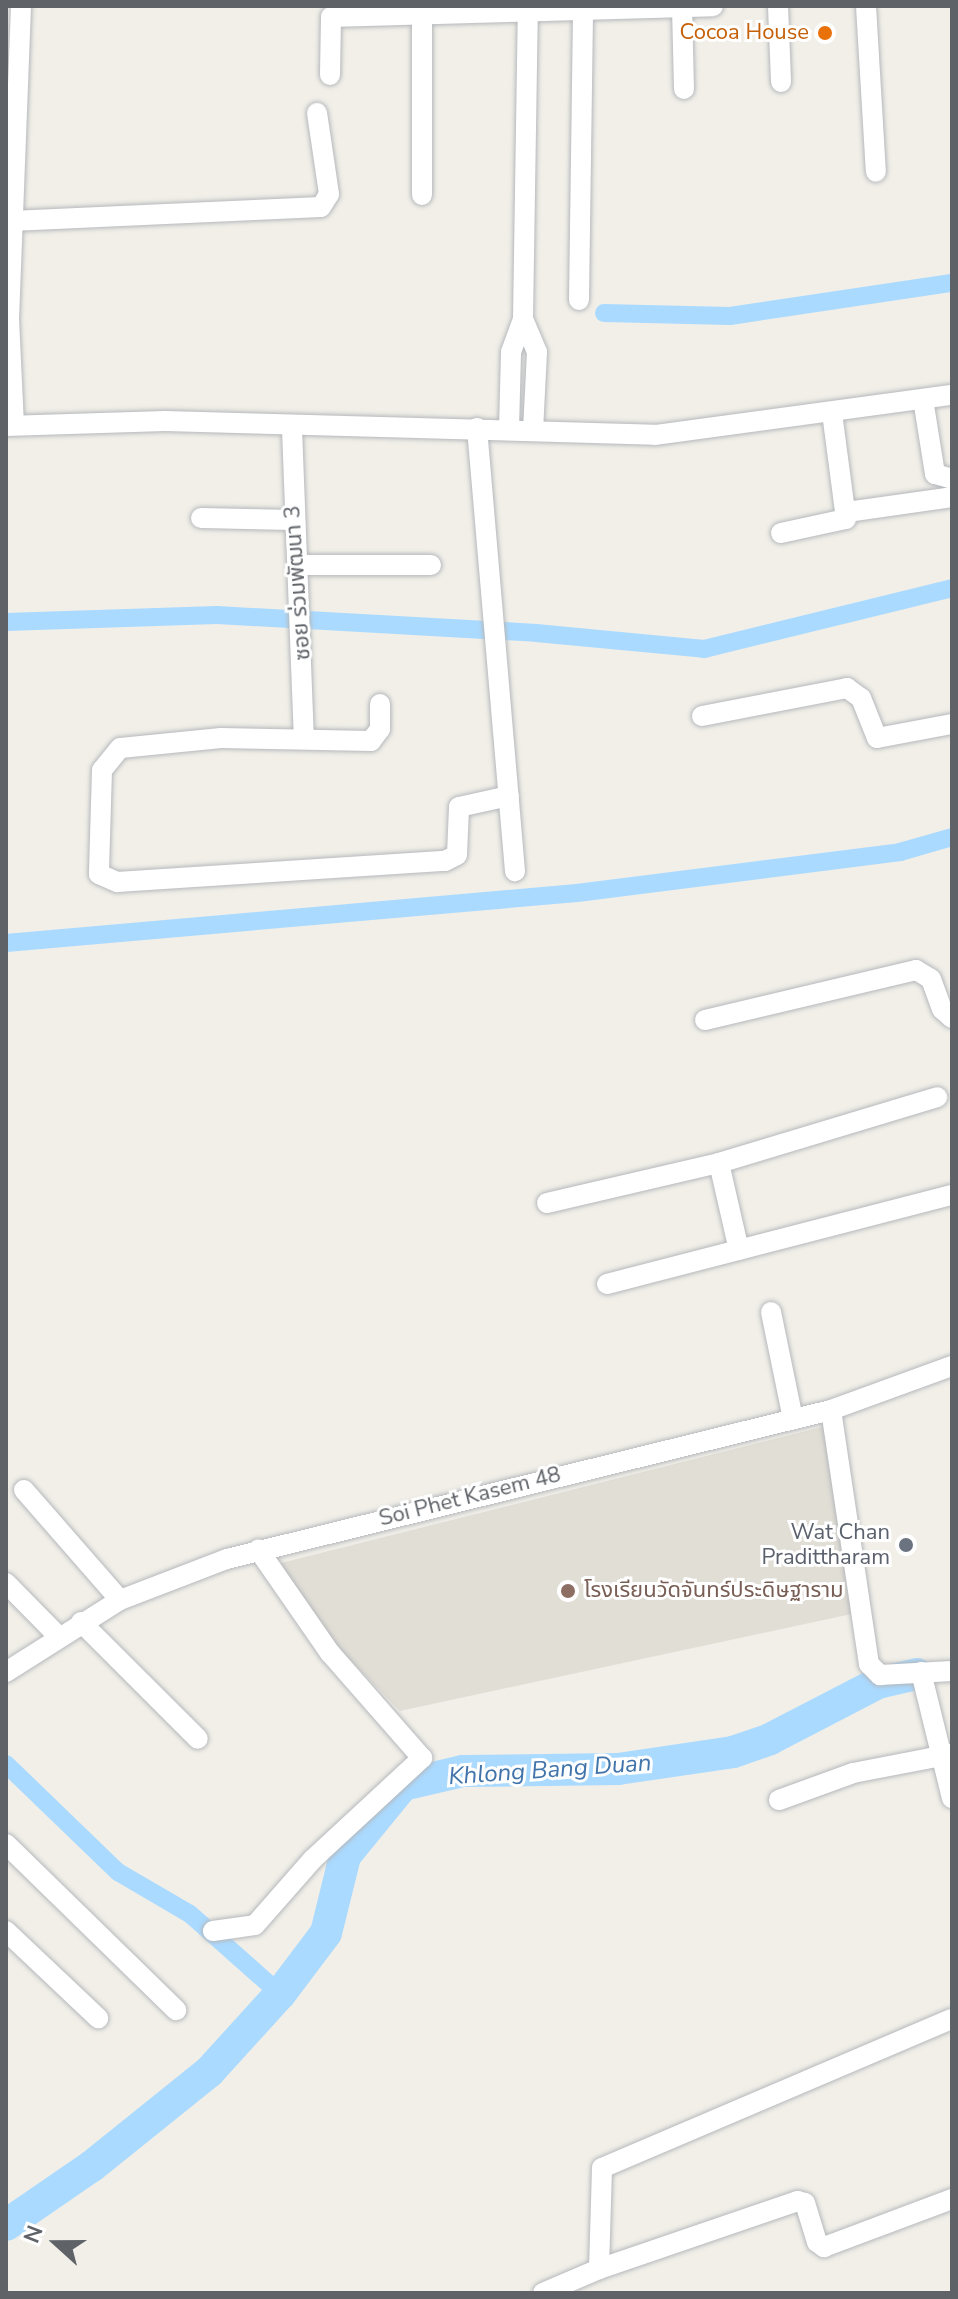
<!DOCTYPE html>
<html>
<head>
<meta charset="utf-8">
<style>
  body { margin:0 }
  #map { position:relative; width:958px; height:2299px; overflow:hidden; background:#f1efe8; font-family:"Nunito Sans","Noto Sans Thai",sans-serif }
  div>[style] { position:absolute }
  .education>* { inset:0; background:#e1ded6 }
  .canal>* { height:18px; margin:-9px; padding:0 9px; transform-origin:9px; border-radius:9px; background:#aadaff }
  .river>* { height:32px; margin:-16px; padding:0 16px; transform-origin:16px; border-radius:16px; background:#aadaff }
  .roads { filter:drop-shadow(0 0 2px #b5b8bc) drop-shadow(0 0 2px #b5b8bc) }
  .minor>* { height:20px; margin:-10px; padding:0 10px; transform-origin:10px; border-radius:10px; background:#fff }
  .dots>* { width:22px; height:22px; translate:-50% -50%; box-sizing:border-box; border:4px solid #fff; border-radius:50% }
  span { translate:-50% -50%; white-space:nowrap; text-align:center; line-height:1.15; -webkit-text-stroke:6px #fff; paint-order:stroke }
  .food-label { font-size:22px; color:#c56008 }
  .right { translate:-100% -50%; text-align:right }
  .street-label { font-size:22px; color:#5f6368 }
  .worship-label { font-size:22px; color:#5b616d }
  .education-label { font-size:22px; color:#785e54 }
  .left { translate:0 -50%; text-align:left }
  .water-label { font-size:24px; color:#4174aa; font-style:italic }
  .frame { position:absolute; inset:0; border:8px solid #5f6368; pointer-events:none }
  .north { position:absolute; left:16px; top:2203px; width:80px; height:80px; -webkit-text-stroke:6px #fff; paint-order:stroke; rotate:291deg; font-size:22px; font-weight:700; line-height:32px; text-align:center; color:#5f6368 }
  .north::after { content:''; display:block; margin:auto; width:28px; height:36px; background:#5f6368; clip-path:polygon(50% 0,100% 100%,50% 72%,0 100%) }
</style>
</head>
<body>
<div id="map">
  <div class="education">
    <div style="clip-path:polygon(826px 1426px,856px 1613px,400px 1711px,261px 1568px)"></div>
  </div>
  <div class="canal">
    <div style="left:604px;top:313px;width:126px;rotate:1.4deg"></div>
    <div style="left:730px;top:316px;width:224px;rotate:-8.5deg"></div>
    <div style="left:6px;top:622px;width:211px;rotate:-1.9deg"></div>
    <div style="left:217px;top:615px;width:320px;rotate:3.2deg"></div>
    <div style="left:536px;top:633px;width:169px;rotate:5.4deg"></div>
    <div style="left:704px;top:649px;width:255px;rotate:-13.8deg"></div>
    <div style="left:6px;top:943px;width:573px;rotate:-5deg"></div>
    <div style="left:577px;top:893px;width:326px;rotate:-7.2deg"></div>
    <div style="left:900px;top:852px;width:54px;rotate:-16.1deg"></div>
    <div style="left:6px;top:1764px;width:156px;rotate:44deg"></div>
    <div style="left:118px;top:1872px;width:83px;rotate:30.3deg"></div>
    <div style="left:190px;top:1914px;width:120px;rotate:41.6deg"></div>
  </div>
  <div class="river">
    <div style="left:6px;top:2225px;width:104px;rotate:-34.5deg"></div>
    <div style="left:92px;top:2166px;width:150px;rotate:-38.8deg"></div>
    <div style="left:209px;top:2072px;width:105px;rotate:-47.7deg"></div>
    <div style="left:280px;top:1994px;width:76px;rotate:-53deg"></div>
    <div style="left:326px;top:1933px;width:79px;rotate:-76.1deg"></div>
    <div style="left:345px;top:1856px;width:92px;rotate:-50.8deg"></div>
    <div style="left:403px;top:1785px;width:62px;rotate:-13.1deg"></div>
    <div style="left:463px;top:1771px;width:155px;rotate:-0.7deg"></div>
    <div style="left:618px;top:1769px;width:116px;rotate:-8.4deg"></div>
    <div style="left:733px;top:1752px;width:39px;rotate:-19deg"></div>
    <div style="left:770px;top:1739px;width:122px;rotate:-27.4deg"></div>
    <div style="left:878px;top:1683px;width:40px;rotate:-13deg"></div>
  </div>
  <div class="roads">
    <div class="minor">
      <div style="left:778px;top:6px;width:76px;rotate:87.7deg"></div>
      <div style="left:866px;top:6px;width:166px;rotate:86.6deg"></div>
      <div style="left:682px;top:7px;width:82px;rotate:88.6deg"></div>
      <div style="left:330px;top:75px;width:58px;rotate:-89deg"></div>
      <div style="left:331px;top:17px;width:382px;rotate:-1.6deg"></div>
      <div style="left:422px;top:195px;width:180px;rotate:-90deg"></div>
      <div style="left:11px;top:221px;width:310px;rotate:-2.6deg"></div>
      <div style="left:321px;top:207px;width:15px;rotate:-58deg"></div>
      <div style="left:329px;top:194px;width:82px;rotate:-98.4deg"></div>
      <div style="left:579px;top:300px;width:290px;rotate:-89.2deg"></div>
      <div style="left:523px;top:319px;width:36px;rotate:67deg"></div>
      <div style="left:537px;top:352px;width:78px;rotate:92.9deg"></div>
      <div style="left:923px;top:399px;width:76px;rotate:80.9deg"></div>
      <div style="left:935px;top:474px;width:18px;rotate:16deg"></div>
      <div style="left:14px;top:425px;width:106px;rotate:-92.7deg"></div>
      <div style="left:9px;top:319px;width:313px;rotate:-87.8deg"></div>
      <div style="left:6px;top:426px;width:159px;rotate:-1.8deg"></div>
      <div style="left:165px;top:421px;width:490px;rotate:1.6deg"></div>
      <div style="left:655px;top:435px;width:300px;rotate:-7.7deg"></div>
      <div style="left:477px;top:428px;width:445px;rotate:85.1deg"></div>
      <div style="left:292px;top:429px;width:308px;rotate:87.8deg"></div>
      <div style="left:509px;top:429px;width:77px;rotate:-88.5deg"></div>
      <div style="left:511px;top:352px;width:35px;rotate:-70deg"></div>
      <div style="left:523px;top:319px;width:307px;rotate:-89.1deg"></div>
      <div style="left:847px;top:512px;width:106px;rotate:-8.1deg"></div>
      <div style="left:201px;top:518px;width:92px;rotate:1.2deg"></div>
      <div style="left:781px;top:533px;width:66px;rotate:-12.2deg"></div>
      <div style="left:846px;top:519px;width:108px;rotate:-97.5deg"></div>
      <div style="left:298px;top:565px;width:133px"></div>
      <div style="left:380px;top:704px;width:25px;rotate:90deg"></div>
      <div style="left:380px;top:729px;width:15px;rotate:127deg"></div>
      <div style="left:371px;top:741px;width:150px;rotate:-178.9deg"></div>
      <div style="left:221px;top:738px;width:101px;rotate:174.3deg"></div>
      <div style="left:120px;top:748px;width:28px;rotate:129deg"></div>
      <div style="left:102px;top:770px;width:104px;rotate:91.7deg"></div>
      <div style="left:99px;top:874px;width:20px;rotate:24deg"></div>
      <div style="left:117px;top:882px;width:329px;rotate:-3.7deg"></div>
      <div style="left:445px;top:861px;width:13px;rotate:-27deg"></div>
      <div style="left:457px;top:855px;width:48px;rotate:-87.6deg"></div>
      <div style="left:459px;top:807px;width:51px;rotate:-12.4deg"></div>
      <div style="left:702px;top:716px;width:148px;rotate:-10.9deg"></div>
      <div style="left:847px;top:688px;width:17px;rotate:36deg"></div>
      <div style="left:861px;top:698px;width:43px;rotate:68.2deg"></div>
      <div style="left:877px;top:738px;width:76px;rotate:-10.6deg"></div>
      <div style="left:705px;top:1020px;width:217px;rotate:-13.3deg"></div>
      <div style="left:916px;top:970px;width:17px;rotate:31deg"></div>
      <div style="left:931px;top:979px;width:32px;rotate:70deg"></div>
      <div style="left:942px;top:1009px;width:13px;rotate:42deg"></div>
      <div style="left:719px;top:1163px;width:89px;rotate:77.1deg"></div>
      <div style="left:547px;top:1203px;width:177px;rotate:-13.1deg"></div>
      <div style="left:719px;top:1163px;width:228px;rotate:-16.8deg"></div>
      <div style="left:607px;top:1284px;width:356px;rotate:-14.5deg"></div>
      <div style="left:771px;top:1312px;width:109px;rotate:78.4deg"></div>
      <div style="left:831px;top:1410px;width:257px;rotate:81.5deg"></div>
      <div style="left:869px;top:1664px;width:16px;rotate:45deg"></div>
      <div style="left:880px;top:1675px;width:72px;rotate:-3.2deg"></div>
      <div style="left:24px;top:1490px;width:146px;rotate:48.9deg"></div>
      <div style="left:6px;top:1583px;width:74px;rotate:45.5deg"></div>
      <div style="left:81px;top:1622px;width:165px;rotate:45deg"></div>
      <div style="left:6px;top:1672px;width:135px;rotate:-32.3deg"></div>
      <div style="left:120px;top:1600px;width:115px;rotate:-21deg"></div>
      <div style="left:227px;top:1559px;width:622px;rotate:-13.86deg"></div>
      <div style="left:831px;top:1410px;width:129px;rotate:-20deg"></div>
      <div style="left:921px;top:1672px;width:130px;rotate:76.2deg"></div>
      <div style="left:779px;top:1800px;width:79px;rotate:-20deg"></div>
      <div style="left:853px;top:1773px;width:101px;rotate:-10.9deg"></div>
      <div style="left:6px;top:1844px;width:238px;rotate:44.3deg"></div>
      <div style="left:6px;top:1931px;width:127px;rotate:43.4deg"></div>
      <div style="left:213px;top:1931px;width:42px;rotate:-8.1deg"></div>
      <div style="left:255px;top:1925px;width:88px;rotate:-48.7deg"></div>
      <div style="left:313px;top:1859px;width:149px;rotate:-42.8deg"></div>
      <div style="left:422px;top:1758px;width:140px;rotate:-131.2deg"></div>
      <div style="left:330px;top:1653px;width:126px;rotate:-124.7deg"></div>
      <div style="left:599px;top:2269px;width:210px;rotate:-18.9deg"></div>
      <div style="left:798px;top:2201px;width:7px;rotate:16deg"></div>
      <div style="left:805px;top:2203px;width:41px;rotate:72.9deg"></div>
      <div style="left:817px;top:2242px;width:9px;rotate:36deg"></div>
      <div style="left:824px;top:2247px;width:137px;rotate:-20.6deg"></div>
      <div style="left:543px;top:2293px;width:61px;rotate:-23.2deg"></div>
      <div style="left:599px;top:2269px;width:101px;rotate:-88.3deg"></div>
      <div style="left:602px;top:2168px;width:380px;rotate:-23.1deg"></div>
    </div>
  </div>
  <div class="dots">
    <div style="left:825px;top:33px;background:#e8710a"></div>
    <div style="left:906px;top:1545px;background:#6b7280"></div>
    <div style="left:568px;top:1591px;background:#8d6e63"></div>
  </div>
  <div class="food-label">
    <span class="right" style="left:809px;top:33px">Cocoa House</span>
  </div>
  <div class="street-label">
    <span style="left:298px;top:583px;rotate:-94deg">ซอย ร่วมพัฒนา 3</span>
    <span style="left:470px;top:1497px;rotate:-14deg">Soi Phet Kasem 48</span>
  </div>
  <div class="worship-label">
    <span class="right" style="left:890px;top:1545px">Wat Chan<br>Pradittharam</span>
  </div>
  <div class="education-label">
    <span class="left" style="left:584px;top:1591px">โรงเรียนวัดจันทร์ประดิษฐาราม</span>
  </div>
  <div class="water-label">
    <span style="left:550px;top:1770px;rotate:-4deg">Khlong Bang Duan</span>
  </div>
  <div class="frame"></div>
  <div class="north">N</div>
</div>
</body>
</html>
